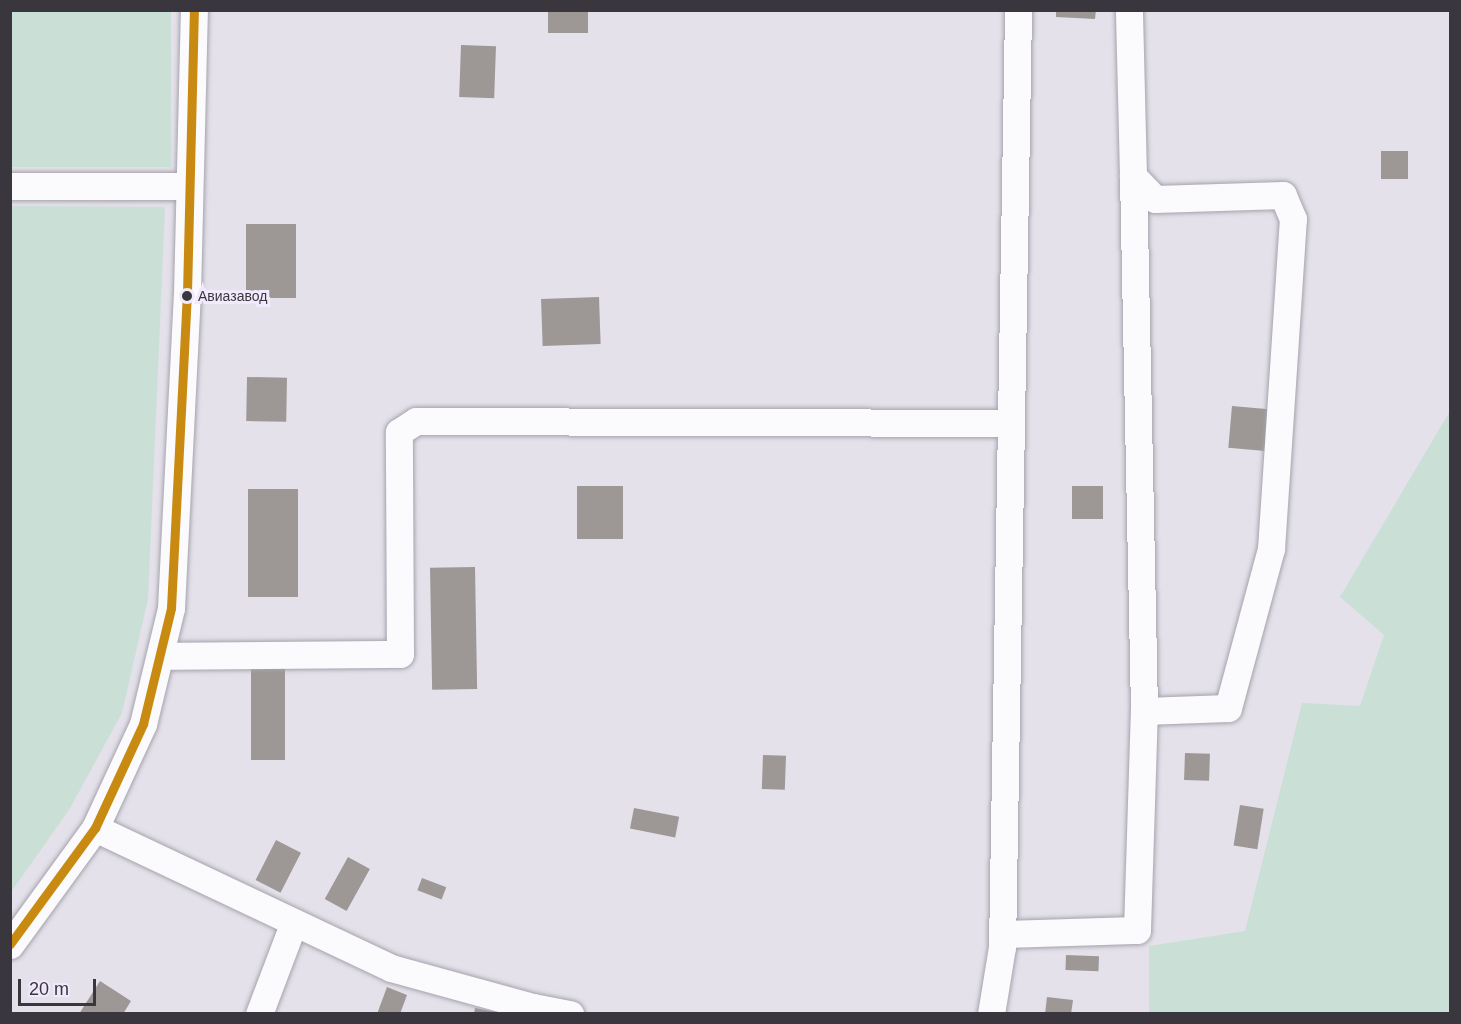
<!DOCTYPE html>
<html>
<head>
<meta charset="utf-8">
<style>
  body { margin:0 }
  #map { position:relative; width:1461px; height:1024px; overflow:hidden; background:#e4e1eb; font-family:Helvetica,sans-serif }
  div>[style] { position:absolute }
  .green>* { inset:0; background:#cadfd6; transform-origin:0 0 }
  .building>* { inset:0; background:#9d9795; transform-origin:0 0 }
  .roads { filter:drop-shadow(0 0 2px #a5a3ab) drop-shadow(0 0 2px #a5a3ab) }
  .minor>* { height:27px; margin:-13.5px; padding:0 13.5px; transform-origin:13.5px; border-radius:13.5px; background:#fbfafc }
  .bus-1>* { height:9px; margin:-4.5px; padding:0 4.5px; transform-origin:4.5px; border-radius:4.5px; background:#c88a10 }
  .dots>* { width:16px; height:16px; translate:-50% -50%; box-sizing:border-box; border:3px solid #f0eafc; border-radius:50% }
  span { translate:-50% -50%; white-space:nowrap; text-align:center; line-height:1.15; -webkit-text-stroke:6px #f0eafc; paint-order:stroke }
  .bus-label { font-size:14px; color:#39363e }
  .left { translate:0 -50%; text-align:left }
  .frame { position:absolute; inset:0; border:12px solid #39363e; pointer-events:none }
  .scale { position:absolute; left:18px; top:979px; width:78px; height:27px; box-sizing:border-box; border:3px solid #39363e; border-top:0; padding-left:8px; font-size:18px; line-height:21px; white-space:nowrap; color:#39363e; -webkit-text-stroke:4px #f0eafc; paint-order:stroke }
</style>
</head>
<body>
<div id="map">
  <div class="green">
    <div style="left:10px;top:11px;width:161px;height:156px"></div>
    <div style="clip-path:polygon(11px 206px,165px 207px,148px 599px,122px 713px,69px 810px,11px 892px)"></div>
    <div style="clip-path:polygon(1450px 411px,1450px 1013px,1149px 1013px,1149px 946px,1245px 931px,1302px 703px,1360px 706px,1384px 635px,1340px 597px)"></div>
  </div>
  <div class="building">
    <div style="left:548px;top:10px;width:40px;height:23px"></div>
    <div style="clip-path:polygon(1056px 10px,1096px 10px,1095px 19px,1056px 17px)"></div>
    <div style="left:461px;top:45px;width:35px;height:52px;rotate:2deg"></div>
    <div style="left:1381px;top:151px;width:27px;height:28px"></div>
    <div style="left:246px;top:224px;width:50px;height:74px"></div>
    <div style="left:599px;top:297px;width:47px;height:58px;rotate:88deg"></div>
    <div style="left:247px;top:377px;width:40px;height:44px;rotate:1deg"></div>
    <div style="left:1232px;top:406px;width:37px;height:42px;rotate:5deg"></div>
    <div style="left:577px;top:486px;width:46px;height:53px"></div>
    <div style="left:1072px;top:486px;width:31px;height:33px"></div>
    <div style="left:298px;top:489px;width:108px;height:50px;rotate:90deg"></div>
    <div style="left:475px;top:567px;width:122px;height:45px;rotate:89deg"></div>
    <div style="left:251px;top:668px;width:34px;height:92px"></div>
    <div style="left:1185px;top:753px;width:25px;height:27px;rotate:2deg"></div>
    <div style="left:763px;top:755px;width:23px;height:34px;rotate:2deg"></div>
    <div style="left:1240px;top:805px;width:24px;height:41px;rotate:9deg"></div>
    <div style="left:634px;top:808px;width:46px;height:21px;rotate:11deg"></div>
    <div style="left:276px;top:840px;width:28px;height:45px;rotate:27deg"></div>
    <div style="left:348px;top:857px;width:25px;height:48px;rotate:29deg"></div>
    <div style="left:422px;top:878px;width:26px;height:13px;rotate:21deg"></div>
    <div style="left:1066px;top:955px;width:33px;height:15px;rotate:2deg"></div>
    <div style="clip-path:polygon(100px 981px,131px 1001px,123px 1014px,79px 1014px)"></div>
    <div style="clip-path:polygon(387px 987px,407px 995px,400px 1014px,377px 1014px)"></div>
    <div style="clip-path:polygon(1047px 997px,1073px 1000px,1071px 1014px,1045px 1014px)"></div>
    <div style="clip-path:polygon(475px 1008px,496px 1012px,496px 1014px,474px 1014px)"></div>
  </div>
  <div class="roads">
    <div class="minor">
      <div style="left:1133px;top:176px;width:535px;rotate:88.82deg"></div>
      <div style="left:10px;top:186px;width:179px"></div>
      <div style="left:160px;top:656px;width:240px;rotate:-0.5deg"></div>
      <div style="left:400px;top:654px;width:222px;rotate:-90.3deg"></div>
      <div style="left:399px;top:432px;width:20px;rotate:-33deg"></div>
      <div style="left:416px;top:421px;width:595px;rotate:0.19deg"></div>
      <div style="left:95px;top:828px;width:327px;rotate:25.3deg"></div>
      <div style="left:391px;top:968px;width:147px;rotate:15.4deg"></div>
      <div style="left:533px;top:1007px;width:38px;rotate:11deg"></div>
      <div style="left:1002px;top:934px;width:135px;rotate:-1.7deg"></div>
      <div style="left:1137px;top:930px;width:219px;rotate:-88.2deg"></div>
      <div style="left:1144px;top:711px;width:84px;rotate:-2deg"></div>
      <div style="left:1228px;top:708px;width:165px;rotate:-74.9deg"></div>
      <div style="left:1271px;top:549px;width:331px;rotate:-86.2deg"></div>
      <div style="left:1293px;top:219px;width:26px;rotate:-113deg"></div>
      <div style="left:1283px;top:195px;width:128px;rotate:178.2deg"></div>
      <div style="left:1155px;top:199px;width:32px;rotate:-134deg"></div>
      <div style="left:1133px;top:176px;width:166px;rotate:-91.4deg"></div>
      <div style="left:10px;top:945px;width:145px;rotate:-54deg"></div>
      <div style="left:95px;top:828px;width:115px;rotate:-65.2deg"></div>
      <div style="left:143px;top:724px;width:119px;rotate:-76.4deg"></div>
      <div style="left:171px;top:608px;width:315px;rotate:-87.1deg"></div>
      <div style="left:187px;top:293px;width:283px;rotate:-88.6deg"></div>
      <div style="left:259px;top:1014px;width:98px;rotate:-69.2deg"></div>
      <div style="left:991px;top:1014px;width:68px;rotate:-80.7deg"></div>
      <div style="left:1002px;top:947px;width:937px;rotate:-89.02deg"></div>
    </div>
  </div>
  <div class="bus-1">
    <div style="left:10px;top:944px;width:144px;rotate:-53.8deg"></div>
    <div style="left:95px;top:828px;width:115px;rotate:-65.2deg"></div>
    <div style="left:143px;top:724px;width:119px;rotate:-76.4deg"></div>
    <div style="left:171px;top:608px;width:315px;rotate:-87.1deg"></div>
    <div style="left:187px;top:293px;width:283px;rotate:-88.6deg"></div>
  </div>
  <div class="dots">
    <div style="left:187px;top:296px;background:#39363e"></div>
  </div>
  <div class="bus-label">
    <span class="left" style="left:198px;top:296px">Авиазавод</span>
  </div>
  <div class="frame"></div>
  <div class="scale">20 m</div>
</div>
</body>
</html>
